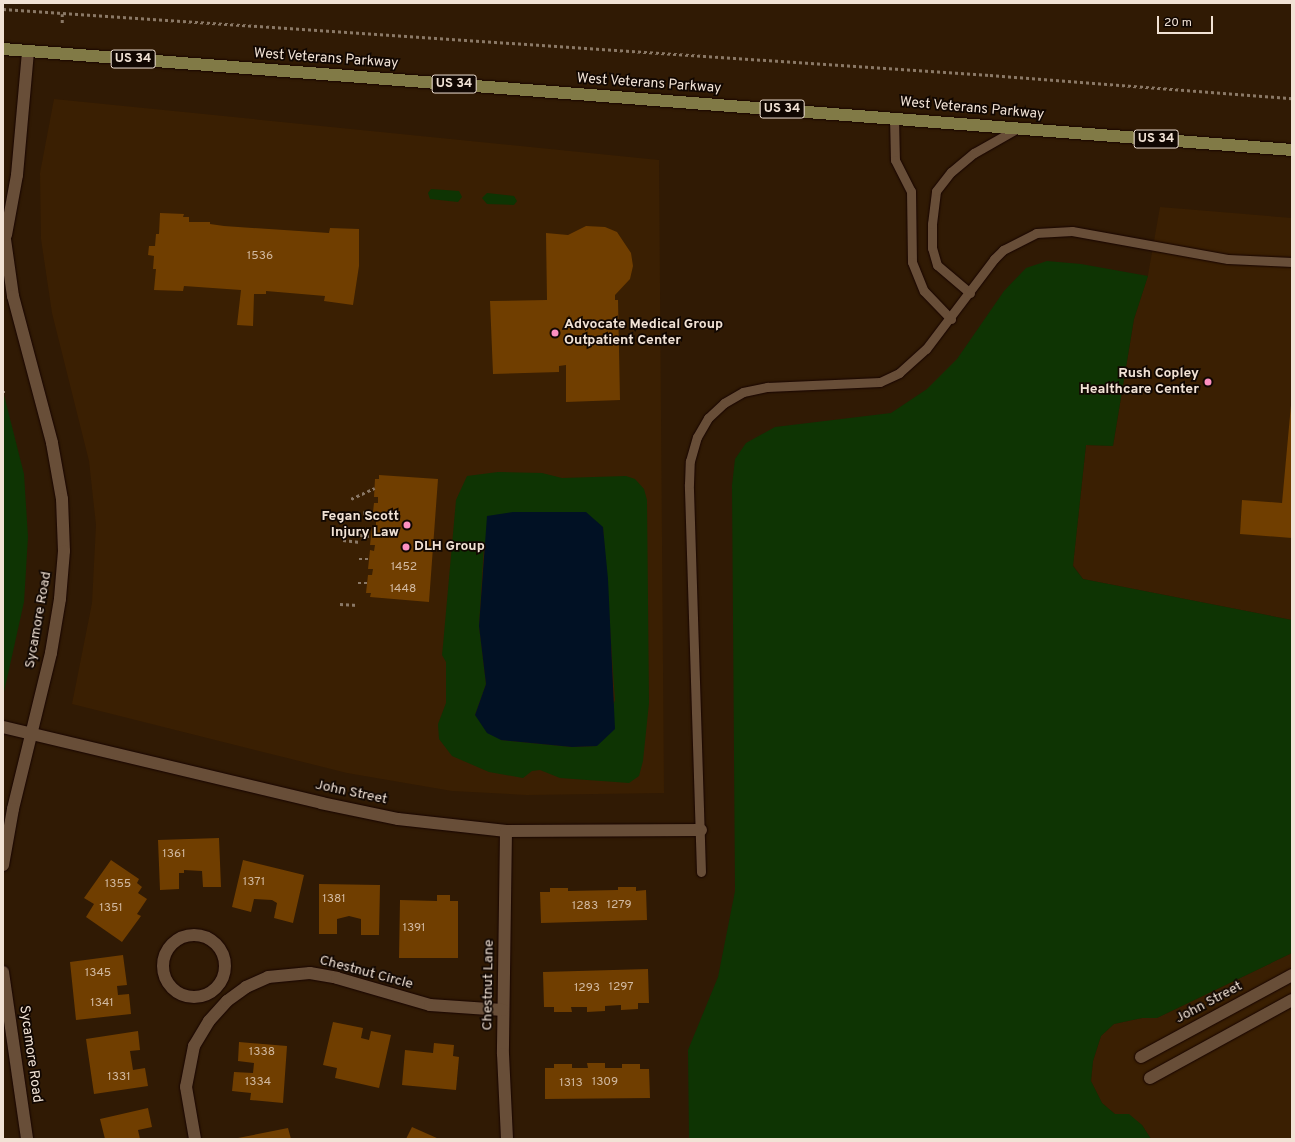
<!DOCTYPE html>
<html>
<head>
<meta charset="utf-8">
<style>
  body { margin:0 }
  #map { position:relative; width:1295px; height:1142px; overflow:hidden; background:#301a04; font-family:Overpass,sans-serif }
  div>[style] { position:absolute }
  .built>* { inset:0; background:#3a1f02 }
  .green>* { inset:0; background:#0e3403 }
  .water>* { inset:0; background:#011124 }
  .building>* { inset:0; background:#703e00 }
  .path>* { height:2.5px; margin-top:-1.25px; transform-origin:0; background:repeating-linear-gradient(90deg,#8a7866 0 3px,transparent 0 6px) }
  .roads { filter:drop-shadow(0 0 1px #170400) drop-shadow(0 0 1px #170400) }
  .lane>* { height:9px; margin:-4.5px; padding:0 4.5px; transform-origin:4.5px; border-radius:4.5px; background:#684e38 }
  .street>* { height:12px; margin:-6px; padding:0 6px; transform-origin:6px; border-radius:6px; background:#684e38 }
  .street>.ring { margin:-6px; padding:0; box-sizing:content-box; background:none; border:12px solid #684e38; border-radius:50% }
  .primary>* { height:12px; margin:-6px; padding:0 6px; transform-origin:6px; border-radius:6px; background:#817a46 }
  .dots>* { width:11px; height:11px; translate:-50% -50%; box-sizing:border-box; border:2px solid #110702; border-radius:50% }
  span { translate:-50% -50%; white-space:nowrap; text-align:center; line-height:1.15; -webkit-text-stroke:3.5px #110702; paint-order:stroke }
  .number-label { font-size:12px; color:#d1b9a0 }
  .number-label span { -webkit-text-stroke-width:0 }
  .shield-label span { padding:1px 3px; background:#110702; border:1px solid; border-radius:3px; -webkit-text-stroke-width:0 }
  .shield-label { font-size:13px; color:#f1e2d5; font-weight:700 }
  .street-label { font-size:14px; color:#f1e2d5 }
  .poi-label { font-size:14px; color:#f1e2d5; font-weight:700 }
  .left { translate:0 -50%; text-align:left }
  .right { translate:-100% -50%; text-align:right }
  .frame { position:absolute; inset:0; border:4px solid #f1e2d5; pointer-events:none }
  .scale { position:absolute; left:1157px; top:16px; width:56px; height:18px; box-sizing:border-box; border:2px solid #f1e2d5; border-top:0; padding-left:5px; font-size:12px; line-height:14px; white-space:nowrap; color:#f1e2d5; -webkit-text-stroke:3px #110702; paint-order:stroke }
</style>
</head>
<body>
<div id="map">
  <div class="built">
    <div style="clip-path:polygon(54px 99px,659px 160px,664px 793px,527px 795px,452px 791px,347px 773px,72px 704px,92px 603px,96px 525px,89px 461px,52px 313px,41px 239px,40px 173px)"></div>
    <div style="clip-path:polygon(1160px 207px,1292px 218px,1292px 620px,1083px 579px,1073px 565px,1086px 445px,1113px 446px,1134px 319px,1148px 275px)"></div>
    <div style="clip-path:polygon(1292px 953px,1292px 1139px,1151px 1139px,1142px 1125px,1115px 1114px,1102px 1103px,1091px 1081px,1093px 1061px,1101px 1036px,1114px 1024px,1142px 1018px,1157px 1018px)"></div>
  </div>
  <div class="green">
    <div style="clip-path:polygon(431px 189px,459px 191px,462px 197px,458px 202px,430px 199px,428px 193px)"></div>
    <div style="clip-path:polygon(487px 193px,514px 196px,517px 201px,514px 205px,487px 204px,482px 198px)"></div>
    <div style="clip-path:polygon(1047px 261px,1081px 264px,1148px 276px,1134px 319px,1113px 446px,1086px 445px,1073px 566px,1083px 579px,1292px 620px,1292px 953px,1157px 1018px,1142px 1018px,1114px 1024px,1101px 1036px,1093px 1061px,1091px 1081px,1102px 1103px,1115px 1114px,1129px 1114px,1142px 1125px,1151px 1139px,689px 1139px,688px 1050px,718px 977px,735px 891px,732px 485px,735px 459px,746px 443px,775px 427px,891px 413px,927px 389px,957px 359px,1004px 291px,1026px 268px)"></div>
    <div style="clip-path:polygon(3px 391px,24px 474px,28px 537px,24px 602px,4px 692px)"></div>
    <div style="clip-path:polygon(evenodd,498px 472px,542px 473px,562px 478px,626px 476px,635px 479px,644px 489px,647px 500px,649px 703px,643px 761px,639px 776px,629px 783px,560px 778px,540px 770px,532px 771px,523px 778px,489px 772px,452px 756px,439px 739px,438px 724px,446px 703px,446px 662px,442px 655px,443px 645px,456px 500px,467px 476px,498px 472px,603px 527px,615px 700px,597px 746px,572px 747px,501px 740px,475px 715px,486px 684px,479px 626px,484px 545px,603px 527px)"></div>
  </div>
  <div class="water">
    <div style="clip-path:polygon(513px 512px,586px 512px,603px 527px,608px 579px,615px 729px,597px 746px,572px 747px,501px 740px,487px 733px,475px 715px,486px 684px,479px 626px,487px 516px)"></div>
  </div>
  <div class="building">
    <div style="clip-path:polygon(160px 213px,184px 214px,183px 217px,189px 217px,189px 222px,210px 222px,210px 224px,224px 226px,329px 233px,330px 228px,359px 229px,359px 266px,353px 305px,324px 301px,325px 296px,266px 291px,266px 294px,254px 294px,253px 326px,237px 325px,241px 290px,184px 286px,183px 291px,154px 290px,156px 269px,153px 269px,154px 256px,148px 255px,149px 246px,155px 246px,156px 234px,159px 234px)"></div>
    <div style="clip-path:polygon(586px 226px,605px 227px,617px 232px,631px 253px,633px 266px,630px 279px,615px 295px,615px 300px,618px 300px,620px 400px,566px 402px,566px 365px,559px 366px,559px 372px,493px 374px,490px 301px,547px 300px,546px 233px,568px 235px)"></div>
    <div style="clip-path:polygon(1291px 405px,1292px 538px,1240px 534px,1242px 500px,1282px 503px)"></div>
    <div style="clip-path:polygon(379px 475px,438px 479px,429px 602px,370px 597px,371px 593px,366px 593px,368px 575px,372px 575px,373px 569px,368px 569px,370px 550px,374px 551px,375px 545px,370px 545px,372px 527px,376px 527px,376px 521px,372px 521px,374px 503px,378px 503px,378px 497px,374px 497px,375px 479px,379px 479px)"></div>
    <div style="clip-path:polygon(219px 838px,221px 887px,203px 887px,202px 871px,184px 870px,184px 873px,179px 873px,179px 889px,160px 890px,158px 840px)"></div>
    <div style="clip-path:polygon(111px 860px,139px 879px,137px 883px,142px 887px,138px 893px,147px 899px,137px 914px,141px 916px,122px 942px,86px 917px,94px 904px,84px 898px)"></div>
    <div style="clip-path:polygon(243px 860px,304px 875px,293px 923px,274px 918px,277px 903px,272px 900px,254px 899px,251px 912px,232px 907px)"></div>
    <div style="clip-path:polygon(319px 884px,380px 885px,379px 935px,361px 935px,361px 919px,349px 916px,337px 919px,337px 934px,319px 934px)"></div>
    <div style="clip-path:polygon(618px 887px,636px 887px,636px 891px,646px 890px,647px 920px,541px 923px,540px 892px,550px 892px,550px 888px,568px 888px,568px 891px,618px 890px)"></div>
    <div style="clip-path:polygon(437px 895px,450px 895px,450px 901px,458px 901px,458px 958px,399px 958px,400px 900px,437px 901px)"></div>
    <div style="clip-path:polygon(123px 955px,127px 985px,117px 986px,118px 995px,129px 994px,131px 1014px,76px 1020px,70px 962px)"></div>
    <div style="clip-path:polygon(648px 969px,649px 1003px,638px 1003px,638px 1009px,621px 1010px,621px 1005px,605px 1006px,605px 1011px,587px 1012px,587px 1007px,571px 1007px,572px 1012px,554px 1012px,554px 1007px,544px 1007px,543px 972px)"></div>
    <div style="clip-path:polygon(333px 1022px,363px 1028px,361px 1038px,369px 1040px,371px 1031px,391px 1035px,379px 1088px,335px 1078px,337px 1068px,323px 1065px)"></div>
    <div style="clip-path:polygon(138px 1031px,140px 1050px,130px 1051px,133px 1070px,145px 1068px,148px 1086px,94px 1094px,86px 1039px)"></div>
    <div style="clip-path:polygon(239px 1042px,287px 1046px,283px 1103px,250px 1100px,251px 1093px,232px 1091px,234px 1072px,253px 1073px,254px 1063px,238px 1061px)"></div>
    <div style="clip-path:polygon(434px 1043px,454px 1045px,453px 1056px,459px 1057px,456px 1090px,402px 1085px,405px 1050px,433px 1053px)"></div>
    <div style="clip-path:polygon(587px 1063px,605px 1063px,605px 1068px,622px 1068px,622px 1064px,640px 1064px,640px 1069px,649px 1069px,650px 1098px,545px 1099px,545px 1068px,554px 1068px,554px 1064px,572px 1064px,572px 1068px,588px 1068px)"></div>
    <div style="clip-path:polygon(148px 1108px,152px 1127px,138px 1130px,140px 1139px,105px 1139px,100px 1119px)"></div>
    <div style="clip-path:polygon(412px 1127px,439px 1139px,406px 1139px)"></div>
    <div style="clip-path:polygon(288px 1128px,291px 1139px,238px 1139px,238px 1138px)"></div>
  </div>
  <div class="path">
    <div style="left:3px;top:9px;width:989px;rotate:3.83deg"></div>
    <div style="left:990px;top:75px;width:303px;rotate:4.4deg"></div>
    <div style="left:62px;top:23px;width:9px;rotate:-90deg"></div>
    <div style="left:3px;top:392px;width:2px"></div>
    <div style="left:351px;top:499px;width:26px;rotate:-25deg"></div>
    <div style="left:357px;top:513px;width:16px;rotate:-4deg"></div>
    <div style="left:360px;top:535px;width:11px;rotate:5deg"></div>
    <div style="left:343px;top:540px;width:17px;rotate:7deg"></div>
    <div style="left:359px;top:559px;width:10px"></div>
    <div style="left:358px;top:583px;width:9px"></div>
    <div style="left:340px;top:604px;width:18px;rotate:3deg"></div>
  </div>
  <div class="roads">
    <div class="lane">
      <div style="left:894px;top:117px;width:43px;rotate:88.7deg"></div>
      <div style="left:895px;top:160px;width:35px;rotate:63deg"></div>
      <div style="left:911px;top:191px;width:71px;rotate:89.2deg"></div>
      <div style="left:912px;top:262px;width:31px;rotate:68deg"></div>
      <div style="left:924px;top:291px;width:39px;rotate:46deg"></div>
      <div style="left:970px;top:293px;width:43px;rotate:-139.7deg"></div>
      <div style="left:937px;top:265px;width:18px;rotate:-106deg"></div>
      <div style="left:932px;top:248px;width:24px;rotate:-90deg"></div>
      <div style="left:932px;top:224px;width:33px;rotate:-83deg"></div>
      <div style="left:936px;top:191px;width:24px;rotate:-52deg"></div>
      <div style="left:951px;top:172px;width:30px;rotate:-40deg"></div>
      <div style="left:974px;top:153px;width:51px;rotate:-29.6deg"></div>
      <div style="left:701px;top:872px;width:388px;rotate:-91.8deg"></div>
      <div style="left:689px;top:484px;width:23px;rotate:-88deg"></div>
      <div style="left:690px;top:461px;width:25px;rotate:-74deg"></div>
      <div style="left:697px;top:437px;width:22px;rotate:-60deg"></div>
      <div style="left:708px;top:418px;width:22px;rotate:-43deg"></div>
      <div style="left:724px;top:403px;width:22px;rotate:-30deg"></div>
      <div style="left:743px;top:392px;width:25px;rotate:-12deg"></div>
      <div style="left:767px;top:387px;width:113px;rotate:-2.5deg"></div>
      <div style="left:880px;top:382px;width:21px;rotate:-25deg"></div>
      <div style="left:899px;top:373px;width:36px;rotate:-42deg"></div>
      <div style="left:926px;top:349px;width:113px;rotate:-52.9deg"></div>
      <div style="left:994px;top:259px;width:13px;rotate:-45deg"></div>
      <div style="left:1003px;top:250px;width:37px;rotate:-27deg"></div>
      <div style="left:1036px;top:233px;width:36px;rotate:-3deg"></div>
      <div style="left:1072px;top:231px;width:158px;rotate:10.2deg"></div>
      <div style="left:1228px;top:259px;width:64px;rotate:2.7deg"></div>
    </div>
    <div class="street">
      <div style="left:3px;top:225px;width:72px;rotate:82deg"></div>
      <div style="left:13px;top:296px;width:152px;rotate:75.1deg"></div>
      <div style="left:52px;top:443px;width:57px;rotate:79.9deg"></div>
      <div style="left:62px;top:499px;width:52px;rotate:87.8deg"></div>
      <div style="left:64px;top:551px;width:48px;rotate:94.8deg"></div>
      <div style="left:60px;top:599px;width:55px;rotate:99.5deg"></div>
      <div style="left:51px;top:653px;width:161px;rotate:103.7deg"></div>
      <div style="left:13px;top:809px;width:57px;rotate:100.1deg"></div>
      <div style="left:6px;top:235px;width:61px;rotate:-79.6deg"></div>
      <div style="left:17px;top:175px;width:124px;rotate:-84.9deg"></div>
      <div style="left:3px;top:727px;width:327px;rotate:13.4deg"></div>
      <div style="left:321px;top:803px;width:79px;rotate:11.7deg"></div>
      <div style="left:398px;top:819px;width:109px;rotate:6.3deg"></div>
      <div style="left:506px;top:831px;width:195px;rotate:-0.3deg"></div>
      <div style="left:506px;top:831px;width:223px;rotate:90.8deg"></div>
      <div style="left:503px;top:1054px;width:85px;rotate:87.3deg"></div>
      <div class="ring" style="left:163px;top:935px;width:50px;height:50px"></div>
      <div style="left:3px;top:972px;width:169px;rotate:81.8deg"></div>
      <div style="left:1141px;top:1057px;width:172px;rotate:-28.5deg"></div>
      <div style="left:1150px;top:1078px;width:162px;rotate:-28.8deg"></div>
      <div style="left:195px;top:1139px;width:53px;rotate:-99.8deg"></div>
      <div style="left:186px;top:1087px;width:42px;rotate:-79deg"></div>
      <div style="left:194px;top:1046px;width:29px;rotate:-59deg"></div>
      <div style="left:209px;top:1021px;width:27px;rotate:-48deg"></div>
      <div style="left:227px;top:1001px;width:24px;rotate:-36deg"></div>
      <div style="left:246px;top:987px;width:24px;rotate:-24deg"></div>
      <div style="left:268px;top:977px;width:42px;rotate:-5.4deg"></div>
      <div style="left:310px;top:973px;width:27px;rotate:10deg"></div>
      <div style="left:337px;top:978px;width:97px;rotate:16.2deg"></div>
      <div style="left:430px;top:1005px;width:73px;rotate:3.9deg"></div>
    </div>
    <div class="primary">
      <div style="left:3px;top:49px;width:1293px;rotate:4.48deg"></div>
    </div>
  </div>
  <div class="dots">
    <div style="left:555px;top:333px;background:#fc8fc1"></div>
    <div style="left:1208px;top:382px;background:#fc8fc1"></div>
    <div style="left:407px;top:525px;background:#fc8fc1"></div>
    <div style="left:406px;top:547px;background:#fc8fc1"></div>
  </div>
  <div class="number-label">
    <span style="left:260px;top:257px">1536</span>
    <span style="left:404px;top:568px">1452</span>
    <span style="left:403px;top:590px">1448</span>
    <span style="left:174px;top:855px">1361</span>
    <span style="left:254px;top:883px">1371</span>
    <span style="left:118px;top:885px">1355</span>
    <span style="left:334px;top:900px">1381</span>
    <span style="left:619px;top:906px">1279</span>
    <span style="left:585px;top:907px">1283</span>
    <span style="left:111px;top:909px">1351</span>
    <span style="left:414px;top:929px">1391</span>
    <span style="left:98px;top:974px">1345</span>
    <span style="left:621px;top:988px">1297</span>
    <span style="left:587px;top:989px">1293</span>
    <span style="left:102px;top:1004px">1341</span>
    <span style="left:262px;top:1053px">1338</span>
    <span style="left:119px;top:1078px">1331</span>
    <span style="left:258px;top:1083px">1334</span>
    <span style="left:605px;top:1083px">1309</span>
    <span style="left:571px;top:1084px">1313</span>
  </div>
  <div class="shield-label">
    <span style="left:133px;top:59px">US 34</span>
    <span style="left:454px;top:84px">US 34</span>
    <span style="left:782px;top:109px">US 34</span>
    <span style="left:1156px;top:139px">US 34</span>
  </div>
  <div class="street-label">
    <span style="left:326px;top:59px;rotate:4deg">West Veterans Parkway</span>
    <span style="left:649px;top:84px;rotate:4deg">West Veterans Parkway</span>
    <span style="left:972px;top:109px;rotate:5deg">West Veterans Parkway</span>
    <span style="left:39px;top:620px;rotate:-80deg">Sycamore Road</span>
    <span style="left:351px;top:793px;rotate:12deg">John Street</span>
    <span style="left:366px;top:973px;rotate:15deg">Chestnut Circle</span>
    <span style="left:489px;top:985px;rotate:-89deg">Chestnut Lane</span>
    <span style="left:1209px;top:1003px;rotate:-28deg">John Street</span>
    <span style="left:30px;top:1054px;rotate:82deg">Sycamore Road</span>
  </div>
  <div class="poi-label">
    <span class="left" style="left:564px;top:333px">Advocate Medical Group<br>Outpatient Center</span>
    <span class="right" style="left:1199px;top:382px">Rush Copley<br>Healthcare Center</span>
    <span class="right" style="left:399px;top:525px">Fegan Scott<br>Injury Law</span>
    <span class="left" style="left:414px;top:547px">DLH Group</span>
  </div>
  <div class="frame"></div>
  <div class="scale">20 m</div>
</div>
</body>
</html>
